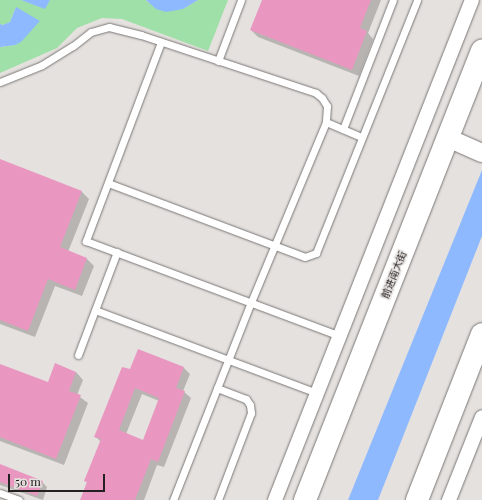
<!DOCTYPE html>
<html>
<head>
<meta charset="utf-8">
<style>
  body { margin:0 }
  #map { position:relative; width:482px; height:500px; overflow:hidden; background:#e5e1df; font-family:"Playfair Display","Noto Sans SC",serif }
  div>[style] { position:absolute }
  .green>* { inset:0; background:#9ee0a7 }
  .water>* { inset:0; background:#8fb9fe }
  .shadow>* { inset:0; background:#0003 }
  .building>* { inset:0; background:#e997c0 }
  .roads { filter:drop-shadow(0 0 1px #7a7775) drop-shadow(0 0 1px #7a7775) }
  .service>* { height:7px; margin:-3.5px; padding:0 3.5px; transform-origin:3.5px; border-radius:3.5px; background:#fff }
  .minor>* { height:14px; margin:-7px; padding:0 7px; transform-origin:7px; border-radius:7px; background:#fff }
  .tertiary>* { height:18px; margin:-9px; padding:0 9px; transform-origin:9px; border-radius:9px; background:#fff }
  .primary>* { height:22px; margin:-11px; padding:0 11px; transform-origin:11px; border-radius:11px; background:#fff }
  span { translate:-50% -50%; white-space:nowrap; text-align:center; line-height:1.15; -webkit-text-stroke:3px #e5e1df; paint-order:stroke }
  .street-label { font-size:10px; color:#222020 }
  .scale { position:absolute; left:8px; top:474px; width:97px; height:18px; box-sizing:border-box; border:2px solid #222020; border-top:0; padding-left:5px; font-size:12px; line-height:14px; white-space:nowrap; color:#222020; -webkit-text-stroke:3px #e5e1df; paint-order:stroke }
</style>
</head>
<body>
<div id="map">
  <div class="green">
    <div style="clip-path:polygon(0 0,21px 0,45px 8px,50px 0,146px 0,149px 3px,183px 9px,198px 0,228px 0,208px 51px,122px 19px,102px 18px,77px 28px,57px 48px,0 73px,0 47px,15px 45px,16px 7px,10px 22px,3px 25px,0 24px)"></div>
  </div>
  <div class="water">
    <div style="clip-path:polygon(21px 0,50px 0,45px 9px)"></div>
    <div style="clip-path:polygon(146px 0,198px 0,183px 9px,166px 12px,156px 9px)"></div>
    <div style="clip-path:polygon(16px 7px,40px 21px,21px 42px,15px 45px,0 47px,0 24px,3px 25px,10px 22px)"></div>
    <div style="clip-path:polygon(482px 170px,482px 236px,378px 500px,348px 500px)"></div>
  </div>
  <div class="shadow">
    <div style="clip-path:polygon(263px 0,381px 0,368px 33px,373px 39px,359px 76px,258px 37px,251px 30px)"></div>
    <div style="clip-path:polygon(0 160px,82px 192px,89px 199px,68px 252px,87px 259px,94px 266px,82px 296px,55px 286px,35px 337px,0 324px)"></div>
    <div style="clip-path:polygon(0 365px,48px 384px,76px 372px,83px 380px,77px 395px,88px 403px,64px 465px,0 441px)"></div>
    <div style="clip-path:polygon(evenodd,184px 368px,190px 374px,183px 391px,191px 398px,164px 467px,157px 465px,144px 500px,81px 500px,87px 482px,86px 481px,101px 442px,96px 437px,130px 371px,184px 368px,142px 394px,159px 401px,143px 441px,126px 434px,142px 394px)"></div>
    <div style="clip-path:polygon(0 465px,42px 482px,47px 487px,43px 500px,0 485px)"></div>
  </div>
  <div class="building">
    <div style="clip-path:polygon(262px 0,371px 0,360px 28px,367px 31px,352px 70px,250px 30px)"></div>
    <div style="clip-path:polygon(0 159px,82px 191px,60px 247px,87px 258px,75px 290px,48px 279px,28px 331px,0 320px)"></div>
    <div style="clip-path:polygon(evenodd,138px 349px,184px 367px,176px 388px,185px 391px,158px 462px,151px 459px,135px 500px,80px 500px,87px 482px,84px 481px,101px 439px,94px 437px,122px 367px,130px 369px,138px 349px,135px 388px,159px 398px,143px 440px,119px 430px,135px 388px)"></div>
    <div style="clip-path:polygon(55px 363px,76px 372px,69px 391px,81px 395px,56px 459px,0 437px,0 364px,48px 382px)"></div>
    <div style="clip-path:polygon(0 464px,43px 481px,37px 496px,0 482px)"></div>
  </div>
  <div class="roads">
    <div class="service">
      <div style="left:161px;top:42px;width:213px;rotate:110.7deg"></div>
      <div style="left:86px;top:241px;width:271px;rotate:20.5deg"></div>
      <div style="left:218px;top:61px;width:65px;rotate:-69.3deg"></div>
      <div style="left:0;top:82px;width:45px;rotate:-22deg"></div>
      <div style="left:42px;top:65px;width:36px;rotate:-32deg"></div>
      <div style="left:73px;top:46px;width:23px;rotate:-38deg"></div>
      <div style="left:91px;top:32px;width:19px;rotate:-16deg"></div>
      <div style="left:109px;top:27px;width:33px;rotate:14deg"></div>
      <div style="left:141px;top:35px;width:184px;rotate:18.3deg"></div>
      <div style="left:316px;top:93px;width:8px;rotate:40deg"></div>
      <div style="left:322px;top:98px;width:9px;rotate:58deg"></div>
      <div style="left:327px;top:106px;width:16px;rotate:94deg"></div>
      <div style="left:326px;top:122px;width:195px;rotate:112.6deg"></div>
      <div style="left:251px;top:302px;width:213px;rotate:111.5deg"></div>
      <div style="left:326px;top:122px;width:39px;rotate:23deg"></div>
      <div style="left:343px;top:129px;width:138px;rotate:-68.8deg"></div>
      <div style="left:108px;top:183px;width:210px;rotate:20.6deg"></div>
      <div style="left:305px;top:257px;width:12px;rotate:-20deg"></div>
      <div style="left:316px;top:253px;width:272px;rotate:-68.2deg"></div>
      <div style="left:95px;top:310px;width:237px;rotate:20.5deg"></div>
      <div style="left:78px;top:355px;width:110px;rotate:-69.3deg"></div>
      <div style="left:217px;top:388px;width:31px;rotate:21deg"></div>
      <div style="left:246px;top:399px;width:7px;rotate:56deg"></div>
      <div style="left:250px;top:405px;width:8px;rotate:83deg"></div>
      <div style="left:251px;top:413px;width:93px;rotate:110.8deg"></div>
      <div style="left:0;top:493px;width:20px;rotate:20deg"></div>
    </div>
    <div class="minor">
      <div style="left:275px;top:500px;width:537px;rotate:-68.5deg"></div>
      <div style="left:449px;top:500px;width:89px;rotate:-68.3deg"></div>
    </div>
    <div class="tertiary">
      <div style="left:448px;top:138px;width:37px;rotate:24deg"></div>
    </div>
    <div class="primary">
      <div style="left:305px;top:500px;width:483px;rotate:-68.5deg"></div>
      <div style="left:417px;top:500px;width:178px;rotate:-68.6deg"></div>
    </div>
  </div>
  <div class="street-label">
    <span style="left:394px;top:275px;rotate:-68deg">前进南大街</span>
  </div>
  <div class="scale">50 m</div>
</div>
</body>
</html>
